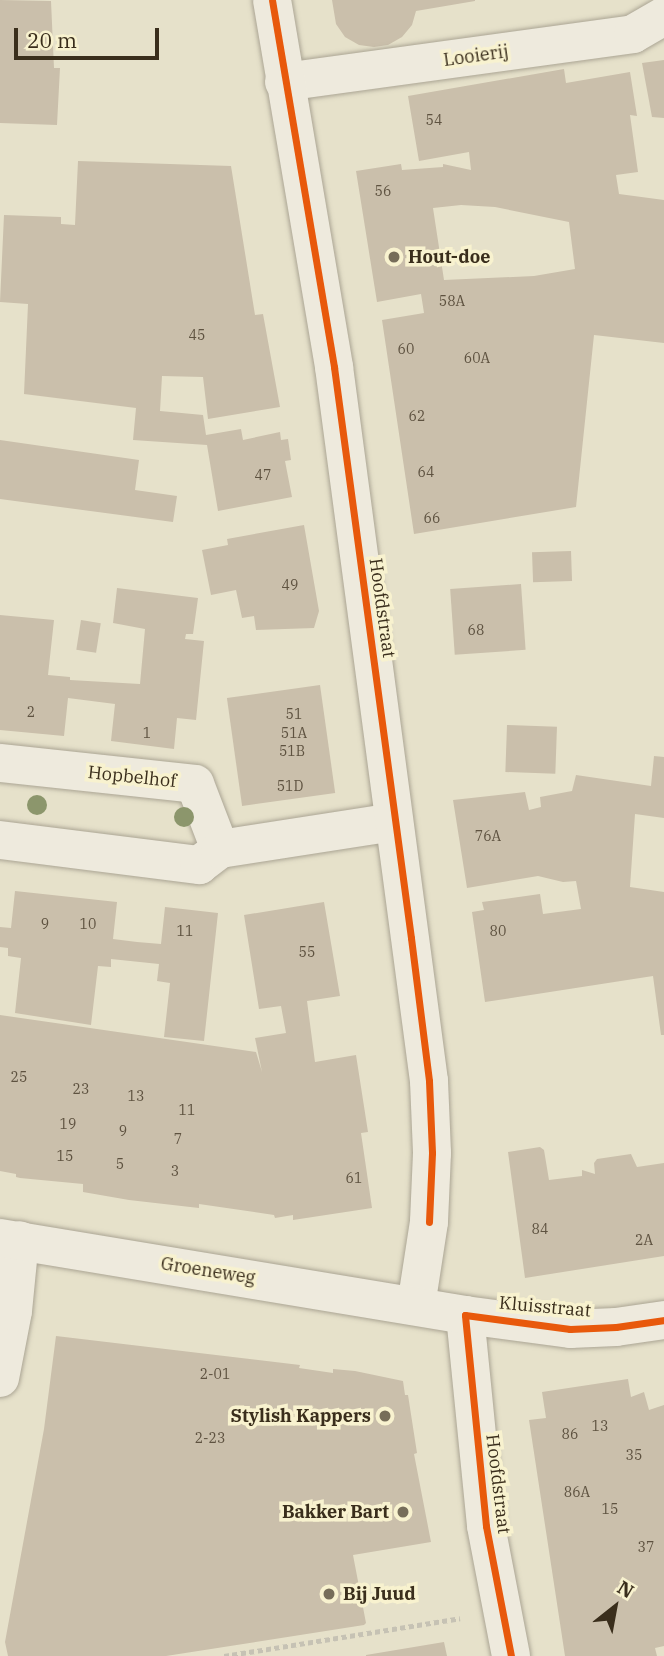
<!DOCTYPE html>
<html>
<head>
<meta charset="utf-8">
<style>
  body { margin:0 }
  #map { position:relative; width:664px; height:1656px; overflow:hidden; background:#e6e1ca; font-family:"IBM Plex Serif",serif }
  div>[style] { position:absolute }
  .building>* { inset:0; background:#cabfab; transform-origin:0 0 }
  .path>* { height:4.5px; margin-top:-2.25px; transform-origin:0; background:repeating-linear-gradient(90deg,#c6c2b4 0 5px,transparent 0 8.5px) }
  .roads { filter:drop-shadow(0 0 2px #aba594) drop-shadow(0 0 2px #aba594) }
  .pedestrian>* { height:38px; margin:-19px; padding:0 19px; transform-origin:19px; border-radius:19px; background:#eeeadd }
  .minor>* { height:38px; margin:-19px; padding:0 19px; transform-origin:19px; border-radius:19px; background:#eeeadd }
  .tertiary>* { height:38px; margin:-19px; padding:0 19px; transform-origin:19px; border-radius:19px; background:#eeeadd }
  .cycleway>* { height:7px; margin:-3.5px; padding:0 3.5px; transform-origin:3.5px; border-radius:3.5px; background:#e8590c }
  .trees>* { width:20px; height:20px; margin:-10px; border-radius:50%; background:#8c966c }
  .dots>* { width:19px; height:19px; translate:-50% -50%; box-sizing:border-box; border:4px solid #f8f2cf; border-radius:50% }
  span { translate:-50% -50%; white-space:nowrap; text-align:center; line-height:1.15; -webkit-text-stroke:7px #f8f2cf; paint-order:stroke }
  .number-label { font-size:14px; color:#5e5240 }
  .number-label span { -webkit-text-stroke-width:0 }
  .street-label { font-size:18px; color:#3a2e1c }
  .poi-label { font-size:18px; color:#3a2e1c; font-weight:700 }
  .left { translate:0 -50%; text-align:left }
  .right { translate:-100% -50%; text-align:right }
  .north { position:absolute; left:580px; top:1572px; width:70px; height:70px; -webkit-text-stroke:5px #f8f2cf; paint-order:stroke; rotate:31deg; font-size:19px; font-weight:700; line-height:28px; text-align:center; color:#3a2e1c }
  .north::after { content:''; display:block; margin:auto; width:24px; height:32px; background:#3a2e1c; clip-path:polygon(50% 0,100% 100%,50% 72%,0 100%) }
  .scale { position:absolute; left:14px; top:28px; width:145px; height:32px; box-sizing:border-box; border:4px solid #3a2e1c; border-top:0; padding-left:9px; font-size:21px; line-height:24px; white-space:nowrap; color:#3a2e1c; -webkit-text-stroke:5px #f8f2cf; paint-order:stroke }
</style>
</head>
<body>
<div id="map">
  <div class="building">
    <div style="clip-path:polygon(0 0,51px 1px,54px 68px,60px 68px,57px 125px,0 123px)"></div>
    <div style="clip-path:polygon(332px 0,475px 0,475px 1px,416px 11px,412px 25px,402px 37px,388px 45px,374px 47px,359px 45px,345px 37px,336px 24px)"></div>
    <div style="clip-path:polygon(664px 60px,664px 118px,652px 117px,642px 63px)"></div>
    <div style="clip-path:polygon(evenodd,564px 69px,566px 83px,630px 72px,637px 116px,630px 115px,638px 172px,616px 175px,619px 194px,664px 200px,664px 343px,594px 335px,576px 507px,414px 534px,382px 320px,424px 313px,421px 294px,377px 302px,356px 171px,401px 164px,402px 170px,443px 167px,443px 164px,471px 170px,469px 152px,419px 161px,408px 96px,564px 69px,461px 205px,495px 207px,569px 222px,575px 269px,534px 276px,444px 280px,433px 208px,461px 205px)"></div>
    <div style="clip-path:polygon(78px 161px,231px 166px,255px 315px,263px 314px,280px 407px,208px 419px,203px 377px,162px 376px,160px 411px,203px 415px,206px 435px,241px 429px,243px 440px,280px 432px,281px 440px,288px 439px,291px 460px,285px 461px,292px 497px,218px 511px,207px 445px,133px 440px,136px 408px,24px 394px,28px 304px,0 302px,4px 215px,61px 217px,61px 224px,75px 225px)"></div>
    <div style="clip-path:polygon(0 440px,139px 460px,135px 490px,177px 496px,173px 522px,0 499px)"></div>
    <div style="clip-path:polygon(304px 525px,319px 611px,314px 628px,256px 630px,254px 616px,242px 618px,236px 590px,211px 595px,202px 550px,228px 545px,227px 539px)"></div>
    <div style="left:571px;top:551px;width:30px;height:39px;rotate:88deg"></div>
    <div style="left:521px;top:584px;width:66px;height:71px;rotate:86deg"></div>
    <div style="clip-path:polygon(117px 588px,198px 598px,193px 634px,186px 634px,185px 639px,204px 641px,196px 720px,177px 718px,174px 749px,111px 741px,115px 704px,68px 698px,64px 736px,0 730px,0 615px,54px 620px,48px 675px,70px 677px,70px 680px,140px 684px,145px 629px,113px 623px)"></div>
    <div style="left:81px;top:620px;width:20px;height:30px;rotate:9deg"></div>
    <div style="left:320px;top:685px;width:109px;height:94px;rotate:82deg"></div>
    <div style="left:507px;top:725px;width:50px;height:47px;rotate:2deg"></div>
    <div style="clip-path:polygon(654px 756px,664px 757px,664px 818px,635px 814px,630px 887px,664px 892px,664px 1035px,661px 1035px,653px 976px,485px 1002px,472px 912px,484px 910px,482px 902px,540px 894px,543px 914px,581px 909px,576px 881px,563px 882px,538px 876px,467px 888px,453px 800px,525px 792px,529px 810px,541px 807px,540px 797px,572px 791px,576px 775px,651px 786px)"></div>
    <div style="clip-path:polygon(15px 891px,117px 902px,113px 939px,137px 942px,161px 944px,165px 907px,218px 913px,204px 1041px,164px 1037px,170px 983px,157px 981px,159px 964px,111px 959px,111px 967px,98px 966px,91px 1025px,15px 1013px,21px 958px,8px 956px,8px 948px,0 947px,0 927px,11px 928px)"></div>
    <div style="clip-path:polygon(324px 902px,340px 996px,307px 1001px,315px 1062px,356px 1055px,368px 1132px,361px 1133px,372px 1208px,293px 1220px,293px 1215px,275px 1218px,274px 1215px,199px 1204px,199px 1208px,129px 1200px,83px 1192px,83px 1184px,20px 1178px,16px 1177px,16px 1174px,0 1171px,0 1015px,256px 1052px,262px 1072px,255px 1038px,286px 1033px,281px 1006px,259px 1009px,244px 915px)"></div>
    <div style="clip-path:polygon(540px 1147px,544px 1150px,549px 1180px,582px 1176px,582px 1170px,595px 1174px,594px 1163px,597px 1159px,631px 1154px,637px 1167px,664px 1163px,664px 1256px,525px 1278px,508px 1152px)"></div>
    <div style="clip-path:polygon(56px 1336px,300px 1365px,299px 1368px,333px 1373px,333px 1369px,355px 1371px,403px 1381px,405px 1395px,408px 1395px,417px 1453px,414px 1454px,431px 1542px,353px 1555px,366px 1623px,364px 1625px,166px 1656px,8px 1656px,5px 1642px,44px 1429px)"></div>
    <div style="clip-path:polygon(628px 1379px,631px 1397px,644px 1392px,649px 1410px,664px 1405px,664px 1646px,655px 1648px,657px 1656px,565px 1656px,529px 1420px,546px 1418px,542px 1392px)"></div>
    <div style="clip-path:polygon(444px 1642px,447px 1656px,366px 1656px,366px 1655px)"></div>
  </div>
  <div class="path">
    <div style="left:224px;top:1656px;width:239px;rotate:-9.1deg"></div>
  </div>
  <div class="roads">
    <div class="pedestrian">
      <div style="left:465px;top:1315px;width:212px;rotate:84.3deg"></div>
      <div style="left:486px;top:1526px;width:132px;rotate:79.1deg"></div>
    </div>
    <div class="minor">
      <div style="left:284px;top:82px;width:352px;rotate:-7.8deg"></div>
      <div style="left:633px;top:34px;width:36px;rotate:-30deg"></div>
      <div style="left:0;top:763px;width:196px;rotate:6.1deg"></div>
      <div style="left:195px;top:784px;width:70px;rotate:69deg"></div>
      <div style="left:0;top:840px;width:201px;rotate:7.2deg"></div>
      <div style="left:199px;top:865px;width:26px;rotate:-37deg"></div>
      <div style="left:220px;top:849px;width:176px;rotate:-8.8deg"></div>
      <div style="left:0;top:1378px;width:68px;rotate:-79deg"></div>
      <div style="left:13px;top:1311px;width:71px;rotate:-84.4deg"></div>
    </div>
    <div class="tertiary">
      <div style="left:272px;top:0;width:372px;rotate:80.4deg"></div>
      <div style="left:334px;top:367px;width:720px;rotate:82.42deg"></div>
      <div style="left:429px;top:1081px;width:72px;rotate:87.6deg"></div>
      <div style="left:432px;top:1153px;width:69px;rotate:92.5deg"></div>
      <div style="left:429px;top:1222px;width:85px;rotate:98.8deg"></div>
      <div style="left:0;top:1238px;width:471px;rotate:9.4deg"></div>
      <div style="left:465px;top:1315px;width:106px;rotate:7.6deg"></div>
      <div style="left:570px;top:1329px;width:46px;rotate:-2.5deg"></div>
      <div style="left:616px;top:1327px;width:49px;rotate:-8.3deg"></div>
    </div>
  </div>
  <div class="cycleway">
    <div style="left:272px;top:0;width:372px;rotate:80.4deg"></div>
    <div style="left:334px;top:367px;width:576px;rotate:82.32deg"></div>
    <div style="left:411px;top:938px;width:144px;rotate:82.8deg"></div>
    <div style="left:429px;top:1081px;width:72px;rotate:87.6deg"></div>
    <div style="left:432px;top:1153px;width:69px;rotate:92.5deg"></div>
    <div style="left:511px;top:1656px;width:132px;rotate:-100.9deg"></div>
    <div style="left:486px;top:1526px;width:212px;rotate:-95.7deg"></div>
    <div style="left:465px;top:1315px;width:106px;rotate:7.6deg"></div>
    <div style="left:570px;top:1329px;width:46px;rotate:-2.5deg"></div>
    <div style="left:616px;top:1327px;width:49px;rotate:-8.3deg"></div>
  </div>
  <div class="trees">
    <div style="left:37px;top:805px"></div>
    <div style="left:184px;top:817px"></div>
  </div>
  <div class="dots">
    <div style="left:394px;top:257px;background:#766d59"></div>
    <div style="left:385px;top:1416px;background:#766d59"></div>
    <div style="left:403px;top:1512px;background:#766d59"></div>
    <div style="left:329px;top:1594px;background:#766d59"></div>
  </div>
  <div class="number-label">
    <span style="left:434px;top:120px">54</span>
    <span style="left:383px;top:191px">56</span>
    <span style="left:452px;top:301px">58A</span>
    <span style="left:197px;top:335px">45</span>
    <span style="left:406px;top:349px">60</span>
    <span style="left:477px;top:358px">60A</span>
    <span style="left:417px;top:416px">62</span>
    <span style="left:426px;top:472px">64</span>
    <span style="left:263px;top:475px">47</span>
    <span style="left:432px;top:518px">66</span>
    <span style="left:290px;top:585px">49</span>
    <span style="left:476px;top:630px">68</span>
    <span style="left:31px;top:712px">2</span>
    <span style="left:294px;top:714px">51</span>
    <span style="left:147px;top:733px">1</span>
    <span style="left:294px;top:733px">51A</span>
    <span style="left:292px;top:751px">51B</span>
    <span style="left:290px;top:786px">51D</span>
    <span style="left:488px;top:836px">76A</span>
    <span style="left:45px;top:924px">9</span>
    <span style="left:88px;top:924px">10</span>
    <span style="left:185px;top:931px">11</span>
    <span style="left:498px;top:931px">80</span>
    <span style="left:307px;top:952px">55</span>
    <span style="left:19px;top:1077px">25</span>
    <span style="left:81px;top:1089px">23</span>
    <span style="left:136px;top:1096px">13</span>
    <span style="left:187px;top:1110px">11</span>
    <span style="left:68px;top:1124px">19</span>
    <span style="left:123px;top:1131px">9</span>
    <span style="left:178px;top:1139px">7</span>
    <span style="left:65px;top:1156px">15</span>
    <span style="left:120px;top:1164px">5</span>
    <span style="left:175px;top:1171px">3</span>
    <span style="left:354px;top:1178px">61</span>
    <span style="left:540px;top:1229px">84</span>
    <span style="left:644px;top:1240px">2A</span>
    <span style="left:215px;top:1374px">2-01</span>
    <span style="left:600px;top:1426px">13</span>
    <span style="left:570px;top:1434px">86</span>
    <span style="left:210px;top:1438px">2-23</span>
    <span style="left:634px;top:1455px">35</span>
    <span style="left:577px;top:1492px">86A</span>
    <span style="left:610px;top:1509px">15</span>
    <span style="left:646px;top:1547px">37</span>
  </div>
  <div class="street-label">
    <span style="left:476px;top:56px;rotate:-8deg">Looierij</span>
    <span style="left:382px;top:608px;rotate:82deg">Hoofdstraat</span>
    <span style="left:132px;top:777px;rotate:6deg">Hopbelhof</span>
    <span style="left:208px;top:1271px;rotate:9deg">Groeneweg</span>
    <span style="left:545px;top:1307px;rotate:5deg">Kluisstraat</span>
    <span style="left:498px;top:1484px;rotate:83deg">Hoofdstraat</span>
  </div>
  <div class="poi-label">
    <span class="left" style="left:408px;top:257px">Hout-doe</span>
    <span class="right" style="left:371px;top:1416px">Stylish Kappers</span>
    <span class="right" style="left:389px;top:1512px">Bakker Bart</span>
    <span class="left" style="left:343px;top:1594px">Bij Juud</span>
  </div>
  <div class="north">N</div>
  <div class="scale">20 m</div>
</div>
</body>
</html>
